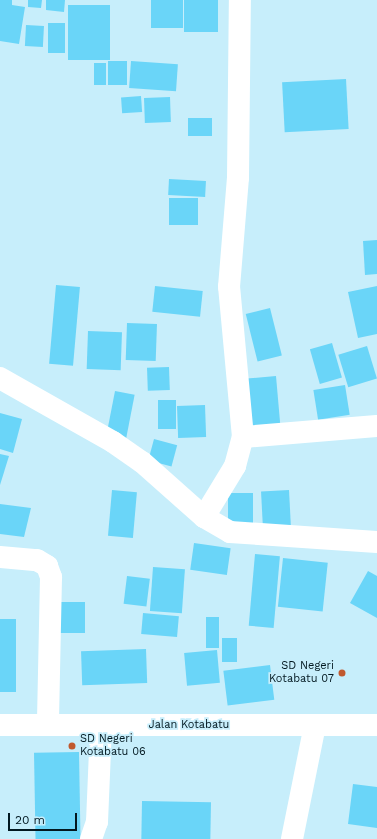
<!DOCTYPE html>
<html>
<head>
<meta charset="utf-8">
<style>
  body { margin:0 }
  #map { position:relative; width:377px; height:839px; overflow:hidden; background:#c7eefb; font-family:"Work Sans",sans-serif }
  div>[style] { position:absolute }
  .building>* { inset:0; background:#6ad5f8; transform-origin:0 0 }
  .minor>* { height:22px; margin:-11px; padding:0 11px; transform-origin:11px; border-radius:11px; background:#fff }
  .dots>* { width:11px; height:11px; translate:-50% -50%; box-sizing:border-box; border:2px solid #c7eefb; border-radius:50% }
  span { translate:-50% -50%; white-space:nowrap; text-align:center; line-height:1.15; -webkit-text-stroke:3.5px #c7eefb; paint-order:stroke }
  .poi-label { font-size:11px; color:#021820 }
  .right { translate:-100% -50%; text-align:right }
  .left { translate:0 -50%; text-align:left }
  .street-label { font-size:11px; color:#021820 }
  .scale { position:absolute; left:8px; top:813px; width:69px; height:18px; box-sizing:border-box; border:2px solid #021820; border-top:0; padding-left:5px; font-size:12px; line-height:14px; white-space:nowrap; color:#021820; -webkit-text-stroke:3px #c7eefb; paint-order:stroke }
</style>
</head>
<body>
<div id="map">
  <div class="building">
    <div style="clip-path:polygon(0 0,12px 0,12px 5px,25px 7px,19px 44px,0 41px)"></div>
    <div style="clip-path:polygon(28px 0,42px 0,41px 8px,28px 7px)"></div>
    <div style="clip-path:polygon(46px 0,65px 0,64px 12px,46px 10px)"></div>
    <div style="left:151px;top:0;width:32px;height:28px"></div>
    <div style="left:184px;top:0;width:34px;height:32px"></div>
    <div style="left:110px;top:5px;width:55px;height:42px;rotate:90deg"></div>
    <div style="left:48px;top:23px;width:17px;height:30px"></div>
    <div style="left:26px;top:25px;width:18px;height:21px;rotate:3deg"></div>
    <div style="left:108px;top:61px;width:19px;height:24px"></div>
    <div style="left:131px;top:61px;width:47px;height:27px;rotate:4deg"></div>
    <div style="left:94px;top:63px;width:12px;height:22px"></div>
    <div style="left:346px;top:79px;width:50px;height:64px;rotate:87deg"></div>
    <div style="left:141px;top:96px;width:16px;height:20px;rotate:86deg"></div>
    <div style="left:170px;top:97px;width:25px;height:26px;rotate:88deg"></div>
    <div style="left:188px;top:118px;width:24px;height:18px"></div>
    <div style="left:169px;top:179px;width:37px;height:16px;rotate:3deg"></div>
    <div style="left:198px;top:198px;width:27px;height:29px;rotate:90deg"></div>
    <div style="clip-path:polygon(377px 240px,377px 274px,365px 275px,363px 241px)"></div>
    <div style="left:56px;top:285px;width:24px;height:79px;rotate:5deg"></div>
    <div style="left:155px;top:286px;width:48px;height:26px;rotate:6deg"></div>
    <div style="clip-path:polygon(377px 286px,377px 334px,358px 338px,348px 292px)"></div>
    <div style="left:270px;top:308px;width:49px;height:25px;rotate:76deg"></div>
    <div style="left:127px;top:323px;width:30px;height:37px;rotate:2deg"></div>
    <div style="left:88px;top:331px;width:34px;height:38px;rotate:2deg"></div>
    <div style="left:332px;top:343px;width:36px;height:23px;rotate:74deg"></div>
    <div style="left:367px;top:346px;width:34px;height:30px;rotate:73deg"></div>
    <div style="left:169px;top:367px;width:23px;height:22px;rotate:88deg"></div>
    <div style="left:276px;top:376px;width:49px;height:29px;rotate:85deg"></div>
    <div style="left:345px;top:385px;width:30px;height:32px;rotate:81deg"></div>
    <div style="left:115px;top:391px;width:20px;height:44px;rotate:11deg"></div>
    <div style="left:158px;top:400px;width:18px;height:29px"></div>
    <div style="left:205px;top:405px;width:32px;height:28px;rotate:88deg"></div>
    <div style="clip-path:polygon(0 413px,22px 419px,13px 453px,0 449px)"></div>
    <div style="left:154px;top:439px;width:24px;height:22px;rotate:15deg"></div>
    <div style="clip-path:polygon(0 454px,9px 456px,0 485px)"></div>
    <div style="left:112px;top:490px;width:25px;height:46px;rotate:5deg"></div>
    <div style="left:289px;top:490px;width:35px;height:28px;rotate:87deg"></div>
    <div style="left:228px;top:493px;width:25px;height:30px"></div>
    <div style="clip-path:polygon(0 504px,31px 508px,24px 537px,0 534px)"></div>
    <div style="left:194px;top:543px;width:37px;height:27px;rotate:8deg"></div>
    <div style="left:255px;top:554px;width:25px;height:72px;rotate:5deg"></div>
    <div style="left:283px;top:558px;width:45px;height:49px;rotate:6deg"></div>
    <div style="left:153px;top:567px;width:32px;height:44px;rotate:4deg"></div>
    <div style="clip-path:polygon(368px 571px,377px 576px,377px 618px,350px 603px)"></div>
    <div style="left:127px;top:576px;width:23px;height:28px;rotate:7deg"></div>
    <div style="left:56px;top:602px;width:29px;height:31px"></div>
    <div style="left:143px;top:613px;width:36px;height:21px;rotate:5deg"></div>
    <div style="left:206px;top:617px;width:13px;height:31px"></div>
    <div style="left:0;top:619px;width:16px;height:73px"></div>
    <div style="left:222px;top:638px;width:15px;height:24px"></div>
    <div style="left:146px;top:649px;width:34px;height:65px;rotate:88deg"></div>
    <div style="left:217px;top:650px;width:33px;height:33px;rotate:85deg"></div>
    <div style="left:270px;top:665px;width:35px;height:47px;rotate:83deg"></div>
    <div style="left:79px;top:752px;width:87px;height:45px;rotate:89deg"></div>
    <div style="clip-path:polygon(353px 784px,377px 787px,377px 828px,348px 824px)"></div>
    <div style="left:142px;top:801px;width:69px;height:38px;rotate:1deg"></div>
  </div>
  <div class="minor">
    <div style="left:0;top:378px;width:130px;rotate:29.5deg"></div>
    <div style="left:113px;top:442px;width:35px;rotate:35deg"></div>
    <div style="left:142px;top:462px;width:83px;rotate:41.6deg"></div>
    <div style="left:204px;top:517px;width:30px;rotate:30deg"></div>
    <div style="left:230px;top:532px;width:147px;rotate:3.9deg"></div>
    <div style="left:243px;top:437px;width:134px;rotate:-4.7deg"></div>
    <div style="left:204px;top:517px;width:60px;rotate:-58.7deg"></div>
    <div style="left:235px;top:466px;width:30px;rotate:-75deg"></div>
    <div style="left:243px;top:437px;width:151px;rotate:-95.3deg"></div>
    <div style="left:229px;top:287px;width:109px;rotate:-85.3deg"></div>
    <div style="left:238px;top:178px;width:178px;rotate:-89.4deg"></div>
    <div style="left:0;top:557px;width:37px;rotate:5deg"></div>
    <div style="left:37px;top:560px;width:12px;rotate:31deg"></div>
    <div style="left:47px;top:566px;width:12px;rotate:70deg"></div>
    <div style="left:51px;top:577px;width:148px;rotate:91.2deg"></div>
    <div style="left:0;top:725px;width:377px"></div>
    <div style="left:91px;top:839px;width:18px;rotate:-71deg"></div>
    <div style="left:97px;top:822px;width:97px;rotate:-87.6deg"></div>
    <div style="left:292px;top:839px;width:116px;rotate:-78.6deg"></div>
  </div>
  <div class="dots">
    <div style="left:342px;top:673px;background:#c0592e"></div>
    <div style="left:72px;top:746px;background:#c0592e"></div>
  </div>
  <div class="poi-label">
    <span class="right" style="left:334px;top:673px">SD Negeri<br>Kotabatu 07</span>
    <span class="left" style="left:80px;top:746px">SD Negeri<br>Kotabatu 06</span>
  </div>
  <div class="street-label">
    <span style="left:189px;top:725px">Jalan Kotabatu</span>
  </div>
  <div class="scale">20 m</div>
</div>
</body>
</html>
